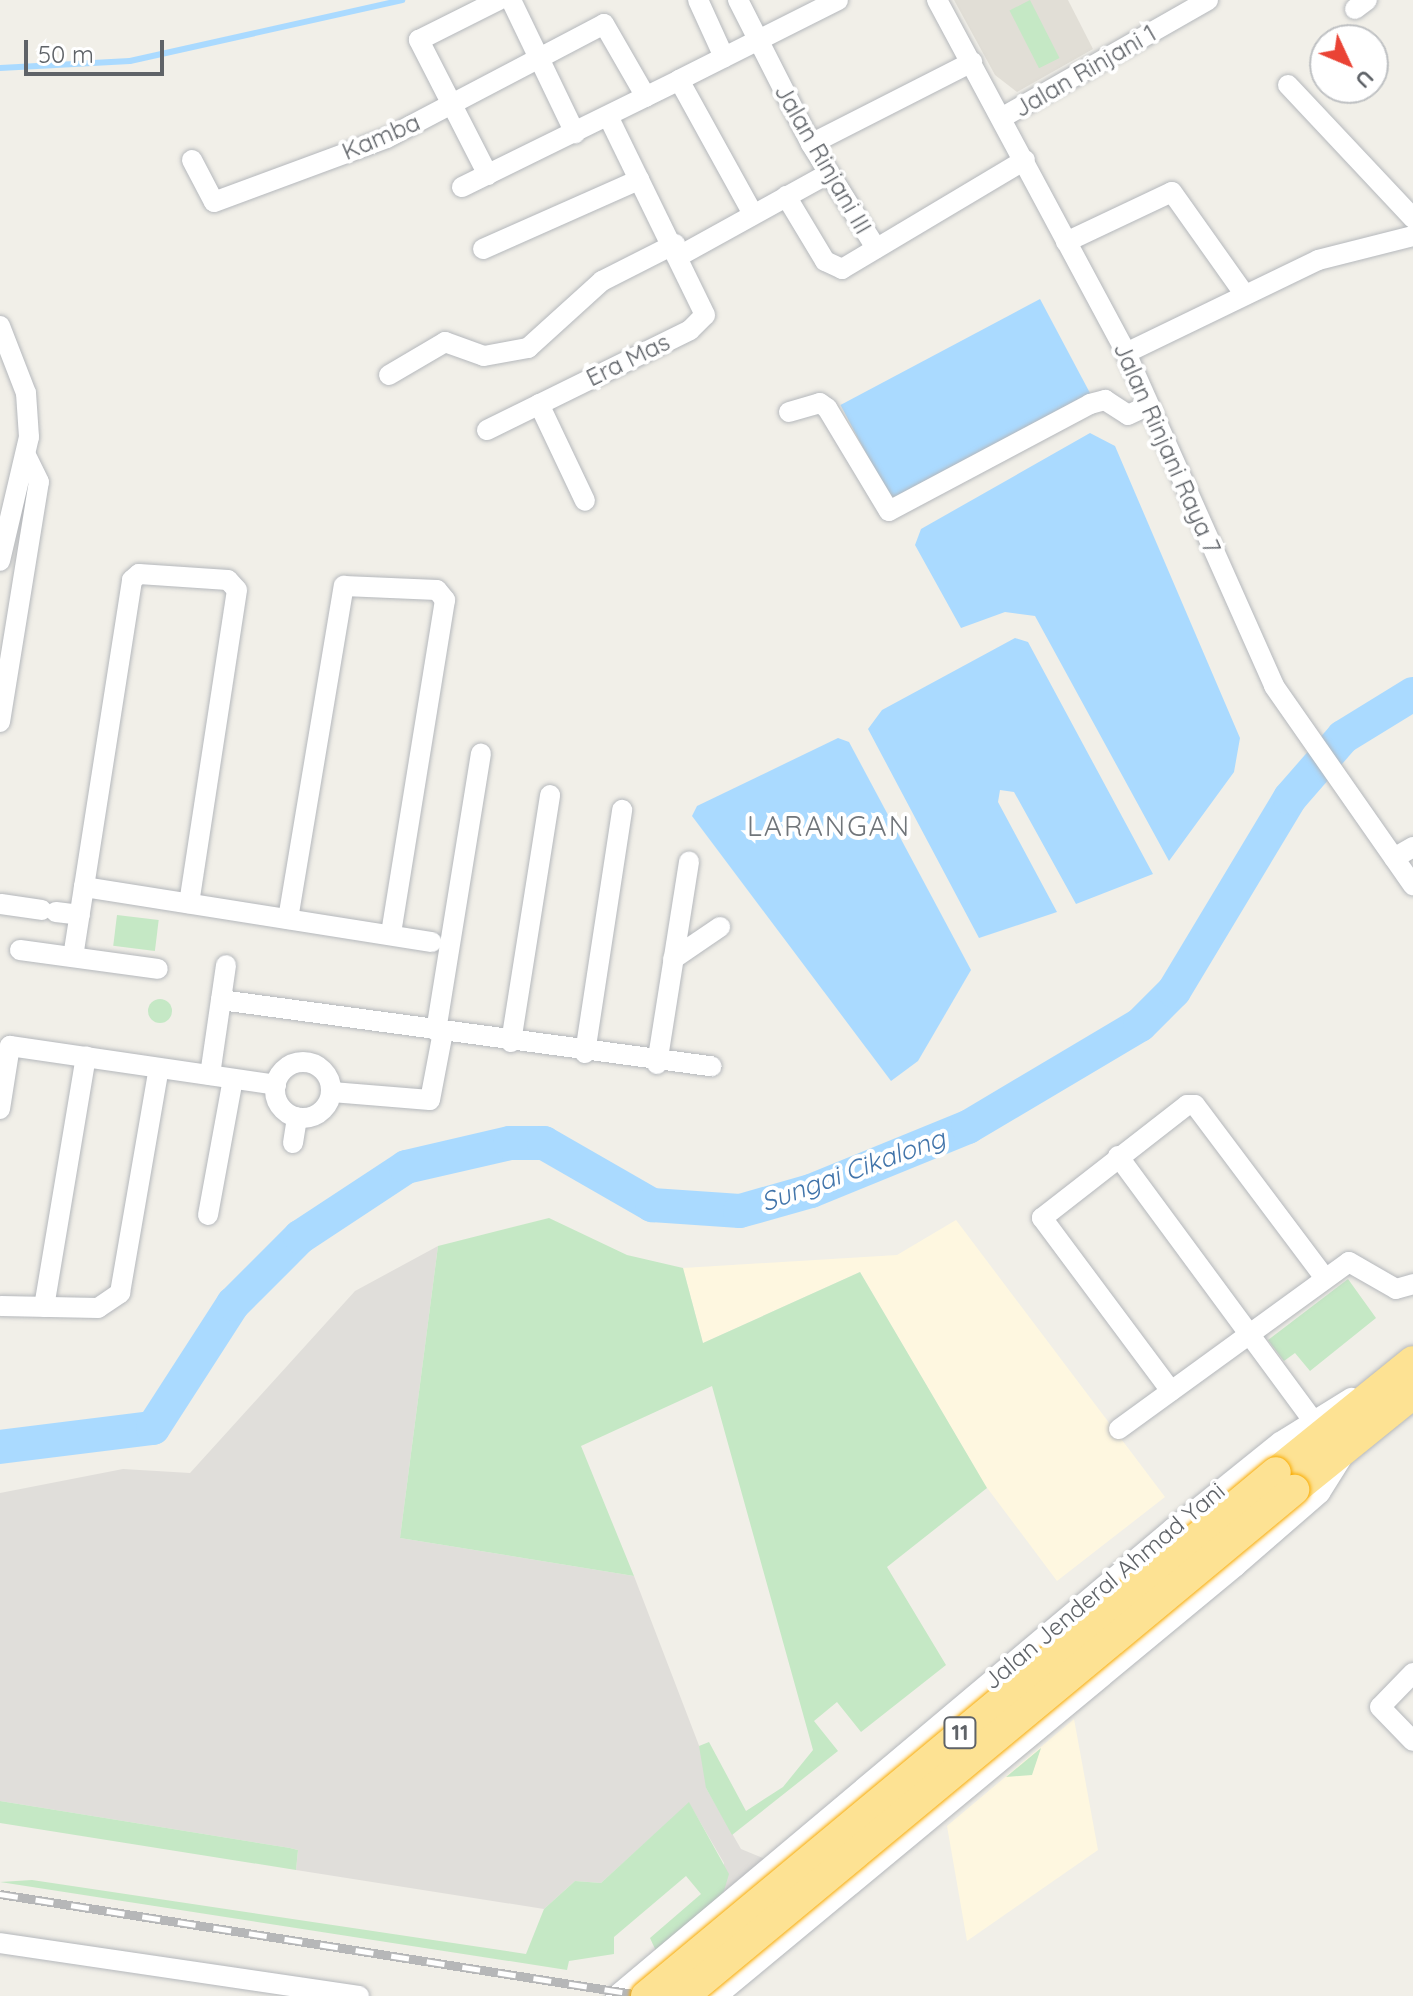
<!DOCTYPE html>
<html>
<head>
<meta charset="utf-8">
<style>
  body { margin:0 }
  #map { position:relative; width:1413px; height:1996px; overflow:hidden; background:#f1efe8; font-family:Quicksand,sans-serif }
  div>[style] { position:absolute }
  .commercial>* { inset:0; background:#fef7e0 }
  .industrial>* { inset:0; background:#e0deda }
  .education>* { inset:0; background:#e1ded6 }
  .green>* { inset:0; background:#c5e8c5; transform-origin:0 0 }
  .round { border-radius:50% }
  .water>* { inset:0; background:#aadaff; transform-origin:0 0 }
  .stream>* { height:6px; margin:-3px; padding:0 3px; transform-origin:3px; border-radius:3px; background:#aadaff }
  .river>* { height:34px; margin:-17px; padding:0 17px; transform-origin:17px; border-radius:17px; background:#aadaff }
  .roads { filter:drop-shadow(0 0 2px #b5b8bc) drop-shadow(0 0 2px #b5b8bc) }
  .minor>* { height:20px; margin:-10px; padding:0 10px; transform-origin:10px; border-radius:10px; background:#fff }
  .minor>.ring { margin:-10px; padding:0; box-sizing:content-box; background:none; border:20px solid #fff; border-radius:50% }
  .highway>* { height:30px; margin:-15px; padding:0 15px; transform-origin:15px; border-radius:15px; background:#fde293 }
  .rail>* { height:9px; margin-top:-4.5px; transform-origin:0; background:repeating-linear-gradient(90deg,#fff 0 18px,#b6b7b8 0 36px); box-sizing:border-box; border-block:2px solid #b6b7b8 }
  .bridges { filter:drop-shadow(0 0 2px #f9ab00) drop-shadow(0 0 2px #f9ab00) }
  .highway-bridge>* { height:30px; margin:-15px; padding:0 15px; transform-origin:15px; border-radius:15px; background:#fde293 }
  span { translate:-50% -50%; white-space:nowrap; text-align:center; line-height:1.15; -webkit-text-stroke:8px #fff; paint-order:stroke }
  .shield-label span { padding:2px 6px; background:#fff; border:2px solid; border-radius:6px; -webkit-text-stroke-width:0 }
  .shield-label { font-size:22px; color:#5f6368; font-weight:700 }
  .street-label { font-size:24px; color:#5f6368 }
  .water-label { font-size:26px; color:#4174aa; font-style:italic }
  .quarter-label { font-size:28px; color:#70757a; letter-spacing:2px }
  .north { position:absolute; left:1309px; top:24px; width:80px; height:80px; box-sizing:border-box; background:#fff; border:2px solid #bfc1c3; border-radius:50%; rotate:134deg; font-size:22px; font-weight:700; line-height:32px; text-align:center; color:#5f6368 }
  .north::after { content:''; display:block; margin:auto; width:28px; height:36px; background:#ea4335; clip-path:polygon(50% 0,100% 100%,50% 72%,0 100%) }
  .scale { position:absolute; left:24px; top:40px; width:140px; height:36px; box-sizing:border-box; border:4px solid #5f6368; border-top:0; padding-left:10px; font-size:24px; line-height:28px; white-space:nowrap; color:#5f6368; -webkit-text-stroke:6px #fff; paint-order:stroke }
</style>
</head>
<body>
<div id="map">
  <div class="commercial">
    <div style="clip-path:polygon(956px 1220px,1165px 1497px,1057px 1581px,985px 1485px,860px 1272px,703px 1343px,683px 1268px,897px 1255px)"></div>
    <div style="clip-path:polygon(1074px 1719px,1098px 1850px,967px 1941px,947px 1826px)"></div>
  </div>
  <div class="industrial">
    <div style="clip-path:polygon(438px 1246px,400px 1538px,634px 1576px,708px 1769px,706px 1788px,741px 1849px,765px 1859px,723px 1894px,724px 1863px,689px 1803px,601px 1883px,575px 1881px,544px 1909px,296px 1870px,298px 1850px,290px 1848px,0 1801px,0 1493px,123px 1469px,190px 1473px,355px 1291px)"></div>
  </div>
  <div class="education">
    <div style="clip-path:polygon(954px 0,1068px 0,1093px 49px,1017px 92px,995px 75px)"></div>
  </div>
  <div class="green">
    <div style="left:1030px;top:0;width:65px;height:23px;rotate:63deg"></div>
    <div style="left:117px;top:915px;width:42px;height:31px;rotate:7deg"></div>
    <div class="round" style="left:148px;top:999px;width:24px;height:24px"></div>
    <div style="clip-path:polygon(549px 1218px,627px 1255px,683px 1268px,703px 1343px,860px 1272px,987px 1488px,887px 1567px,946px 1665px,861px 1732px,837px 1702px,814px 1721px,838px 1751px,732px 1835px,706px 1788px,699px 1746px,709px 1742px,746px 1811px,783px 1787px,813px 1750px,712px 1386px,581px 1446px,634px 1576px,400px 1538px,438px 1246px)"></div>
    <div style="clip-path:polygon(1348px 1279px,1376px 1318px,1310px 1371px,1295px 1353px,1284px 1361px,1268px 1340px)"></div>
    <div style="clip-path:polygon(1041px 1748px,1032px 1775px,1006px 1777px)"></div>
    <div style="clip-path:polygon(0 1801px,290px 1848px,298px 1850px,296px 1870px,0 1823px)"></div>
    <div style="clip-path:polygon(689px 1802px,729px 1874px,723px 1894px,656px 1951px,650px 1938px,701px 1894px,686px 1876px,614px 1937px,614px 1954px,569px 1961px,567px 1970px,0 1882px,32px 1880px,526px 1954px,544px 1909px,575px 1881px,601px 1883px)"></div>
  </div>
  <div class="water">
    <div style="left:1040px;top:299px;width:109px;height:226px;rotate:62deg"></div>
    <div style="clip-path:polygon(1090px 433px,1115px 446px,1240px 738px,1234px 772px,1169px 861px,1035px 616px,1005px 612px,961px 628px,915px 545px,921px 529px)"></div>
    <div style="clip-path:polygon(1015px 638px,1028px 642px,1153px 874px,1076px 904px,1014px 792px,1000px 790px,998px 802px,1057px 912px,979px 938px,868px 729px,882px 710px)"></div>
    <div style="clip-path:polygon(838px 738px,849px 742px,971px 970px,918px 1061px,891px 1081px,692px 816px,697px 806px)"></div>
  </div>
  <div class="stream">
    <div style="left:0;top:68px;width:130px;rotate:-3.1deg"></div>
    <div style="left:130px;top:61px;width:279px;rotate:-12.6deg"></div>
  </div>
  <div class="river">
    <div style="left:0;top:1447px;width:154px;rotate:-7.1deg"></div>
    <div style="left:153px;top:1428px;width:148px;rotate:-57.2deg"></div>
    <div style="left:233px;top:1304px;width:95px;rotate:-45deg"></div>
    <div style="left:300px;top:1237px;width:127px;rotate:-33.4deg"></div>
    <div style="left:406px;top:1167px;width:107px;rotate:-13deg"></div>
    <div style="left:510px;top:1143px;width:34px"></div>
    <div style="left:544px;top:1143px;width:125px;rotate:29.9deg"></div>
    <div style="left:652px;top:1205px;width:88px;rotate:3.9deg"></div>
    <div style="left:740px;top:1211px;width:74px;rotate:-15.7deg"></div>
    <div style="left:811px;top:1191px;width:170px;rotate:-22.2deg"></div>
    <div style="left:968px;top:1127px;width:200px;rotate:-30.7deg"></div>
    <div style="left:1140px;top:1025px;width:48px;rotate:-45deg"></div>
    <div style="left:1174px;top:991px;width:225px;rotate:-59deg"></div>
    <div style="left:1290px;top:798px;width:81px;rotate:-49deg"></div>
    <div style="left:1343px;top:737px;width:82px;rotate:-31.6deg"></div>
  </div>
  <div class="roads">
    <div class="minor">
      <div style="left:511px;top:0;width:148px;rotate:64.3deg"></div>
      <div style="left:698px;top:0;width:63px;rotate:65.5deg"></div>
      <div style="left:738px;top:0;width:161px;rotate:63.1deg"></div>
      <div style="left:811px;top:144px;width:123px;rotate:58deg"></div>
      <div style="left:937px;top:0;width:400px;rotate:61.8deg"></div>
      <div style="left:1126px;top:353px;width:364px;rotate:66deg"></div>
      <div style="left:1274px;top:686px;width:243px;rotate:55.1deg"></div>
      <div style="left:1355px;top:9px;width:15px;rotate:-37deg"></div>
      <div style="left:679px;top:80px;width:178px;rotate:-26.7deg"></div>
      <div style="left:1288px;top:85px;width:183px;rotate:46.8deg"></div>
      <div style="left:1003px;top:117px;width:236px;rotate:-29.7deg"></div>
      <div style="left:811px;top:144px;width:181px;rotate:-27deg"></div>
      <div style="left:192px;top:160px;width:47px;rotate:62.4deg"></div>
      <div style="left:214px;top:202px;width:184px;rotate:-20.3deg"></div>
      <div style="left:387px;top:138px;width:245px;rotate:-27.7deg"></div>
      <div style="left:604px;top:24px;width:84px;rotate:60.1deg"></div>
      <div style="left:488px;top:175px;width:152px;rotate:-117.1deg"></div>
      <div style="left:419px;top:40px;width:89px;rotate:-26.6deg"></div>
      <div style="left:462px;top:187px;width:242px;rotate:-26.2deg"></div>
      <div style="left:679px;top:80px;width:153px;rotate:61.1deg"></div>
      <div style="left:786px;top:196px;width:76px;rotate:59deg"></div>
      <div style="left:825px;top:261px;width:19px;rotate:25deg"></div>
      <div style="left:842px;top:269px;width:213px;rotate:-30.8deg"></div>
      <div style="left:1066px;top:242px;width:117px;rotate:-25.3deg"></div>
      <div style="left:1172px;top:192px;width:126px;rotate:54.7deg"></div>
      <div style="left:483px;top:249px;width:171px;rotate:-23.9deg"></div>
      <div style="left:681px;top:255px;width:168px;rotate:-28.9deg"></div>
      <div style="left:0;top:326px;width:72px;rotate:68.8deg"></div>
      <div style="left:26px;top:393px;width:44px;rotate:86.1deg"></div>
      <div style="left:29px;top:437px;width:127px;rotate:103.2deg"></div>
      <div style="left:1126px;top:353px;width:213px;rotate:-25.8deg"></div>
      <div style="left:1318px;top:260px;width:98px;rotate:-14.2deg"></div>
      <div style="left:389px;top:375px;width:65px;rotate:-30.5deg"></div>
      <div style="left:445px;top:342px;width:41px;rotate:19.7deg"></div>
      <div style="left:484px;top:356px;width:45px;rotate:-10.3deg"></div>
      <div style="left:528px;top:348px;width:100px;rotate:-42.2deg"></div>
      <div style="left:602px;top:281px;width:82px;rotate:-26.9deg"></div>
      <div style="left:539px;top:404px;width:107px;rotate:64.6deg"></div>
      <div style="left:789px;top:412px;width:32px;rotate:-16deg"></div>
      <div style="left:820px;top:403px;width:9px;rotate:36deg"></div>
      <div style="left:827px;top:408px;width:120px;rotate:59deg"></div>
      <div style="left:889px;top:511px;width:228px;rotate:-28deg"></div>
      <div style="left:1090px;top:404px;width:16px;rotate:-15deg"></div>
      <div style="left:1105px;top:400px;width:27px;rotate:33deg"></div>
      <div style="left:1128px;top:415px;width:23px;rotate:-25deg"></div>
      <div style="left:487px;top:430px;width:226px;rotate:-26.2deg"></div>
      <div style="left:690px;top:330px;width:21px;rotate:-45deg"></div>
      <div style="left:705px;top:315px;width:219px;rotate:-116deg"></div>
      <div style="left:0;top:722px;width:243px;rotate:-80.8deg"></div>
      <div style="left:39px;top:482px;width:30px;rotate:-116deg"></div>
      <div style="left:1394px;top:858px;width:22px;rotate:-30deg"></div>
      <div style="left:84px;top:887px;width:311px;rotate:-81.1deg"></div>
      <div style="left:132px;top:580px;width:9px;rotate:-41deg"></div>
      <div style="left:139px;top:574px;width:89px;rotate:3.9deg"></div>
      <div style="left:228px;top:580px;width:13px;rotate:48deg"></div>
      <div style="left:237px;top:590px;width:317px;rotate:98.7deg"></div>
      <div style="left:1px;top:904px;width:41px;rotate:8.3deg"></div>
      <div style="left:56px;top:912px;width:24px;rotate:7deg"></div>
      <div style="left:288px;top:919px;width:338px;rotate:-80.5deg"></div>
      <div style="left:344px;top:586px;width:93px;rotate:2.5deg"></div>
      <div style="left:437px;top:590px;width:13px;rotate:51deg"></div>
      <div style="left:445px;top:600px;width:339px;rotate:99.2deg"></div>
      <div style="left:20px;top:950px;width:139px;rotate:7.8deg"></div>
      <div style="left:73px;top:957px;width:71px;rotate:-81.1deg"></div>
      <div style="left:84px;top:887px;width:352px;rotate:9deg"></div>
      <div style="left:673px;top:959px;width:57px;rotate:-34.2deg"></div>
      <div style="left:221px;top:1000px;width:495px;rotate:7.7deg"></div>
      <div style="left:436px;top:1031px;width:281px;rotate:-80.8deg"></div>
      <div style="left:511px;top:1042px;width:250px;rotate:-81deg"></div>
      <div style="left:585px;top:1053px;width:246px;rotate:-81.3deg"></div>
      <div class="ring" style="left:275px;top:1062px;width:36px;height:36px"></div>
      <div style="left:657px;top:1064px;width:205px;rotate:-81deg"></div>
      <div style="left:210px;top:1075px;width:111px;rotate:-81.7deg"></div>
      <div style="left:332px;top:1092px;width:98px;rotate:4.7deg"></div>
      <div style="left:430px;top:1100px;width:69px;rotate:-79.2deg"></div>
      <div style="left:0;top:1109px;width:64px;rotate:-81deg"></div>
      <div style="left:10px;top:1046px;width:269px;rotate:8.3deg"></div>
      <div style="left:293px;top:1143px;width:26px;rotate:-81deg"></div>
      <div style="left:1118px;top:1156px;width:327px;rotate:53.6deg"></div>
      <div style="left:208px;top:1215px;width:138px;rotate:-79.6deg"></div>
      <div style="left:1px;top:1306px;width:97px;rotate:1.2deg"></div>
      <div style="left:98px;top:1308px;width:27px;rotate:-34deg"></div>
      <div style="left:120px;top:1293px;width:228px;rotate:-80.2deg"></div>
      <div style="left:44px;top:1307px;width:254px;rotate:-80.5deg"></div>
      <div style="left:1171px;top:1391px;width:216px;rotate:-126.7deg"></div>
      <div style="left:1042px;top:1218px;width:184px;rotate:-37.9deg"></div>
      <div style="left:1187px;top:1105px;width:8px"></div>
      <div style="left:1195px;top:1105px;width:216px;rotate:53.1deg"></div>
      <div style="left:1119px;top:1429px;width:284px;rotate:-36deg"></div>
      <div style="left:1349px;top:1262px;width:54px;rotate:29.9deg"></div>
      <div style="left:1396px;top:1289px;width:18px;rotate:-16deg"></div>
      <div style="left:1413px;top:1673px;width:47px;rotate:134.1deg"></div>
      <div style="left:1380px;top:1707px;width:47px;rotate:45.9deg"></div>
      <div style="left:0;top:1943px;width:363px;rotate:8.4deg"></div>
      <div style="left:616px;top:1996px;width:728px;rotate:-40.04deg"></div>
      <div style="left:1173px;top:1528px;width:137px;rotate:-38.8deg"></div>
      <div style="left:1280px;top:1442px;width:84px;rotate:-31.8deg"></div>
      <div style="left:717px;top:1996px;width:673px;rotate:-39.63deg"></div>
      <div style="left:1235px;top:1567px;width:113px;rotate:-41deg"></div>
      <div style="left:1320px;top:1493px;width:40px;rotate:-58deg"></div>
    </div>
    <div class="highway">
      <div style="left:1276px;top:1472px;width:176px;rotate:-39deg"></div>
      <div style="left:1294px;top:1490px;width:153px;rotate:-38.9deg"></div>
    </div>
  </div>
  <div class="rail">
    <div style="left:0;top:1894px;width:655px;rotate:8.96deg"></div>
  </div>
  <div class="bridges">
    <div class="highway-bridge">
      <div style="left:646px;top:1996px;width:819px;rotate:-39.75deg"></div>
      <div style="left:684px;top:1996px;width:793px;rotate:-39.68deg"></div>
    </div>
  </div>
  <div class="shield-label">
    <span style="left:960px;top:1733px">11</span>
  </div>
  <div class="street-label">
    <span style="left:1085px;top:71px;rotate:-30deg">Jalan Rinjani 1</span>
    <span style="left:381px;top:137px;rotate:-23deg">Kamba</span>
    <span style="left:823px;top:159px;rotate:60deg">Jalan Rinjani III</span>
    <span style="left:628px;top:360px;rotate:-26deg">Era Mas</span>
    <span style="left:1167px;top:448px;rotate:66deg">Jalan Rinjani Raya 7</span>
    <span style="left:1104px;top:1586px;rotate:-40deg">Jalan Jenderal Ahmad Yani</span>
  </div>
  <div class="water-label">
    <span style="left:853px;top:1170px;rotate:-20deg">Sungai Cikalong</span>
  </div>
  <div class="quarter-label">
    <span style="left:829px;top:826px">LARANGAN</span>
  </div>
  <div class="north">U</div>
  <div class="scale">50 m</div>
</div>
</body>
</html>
